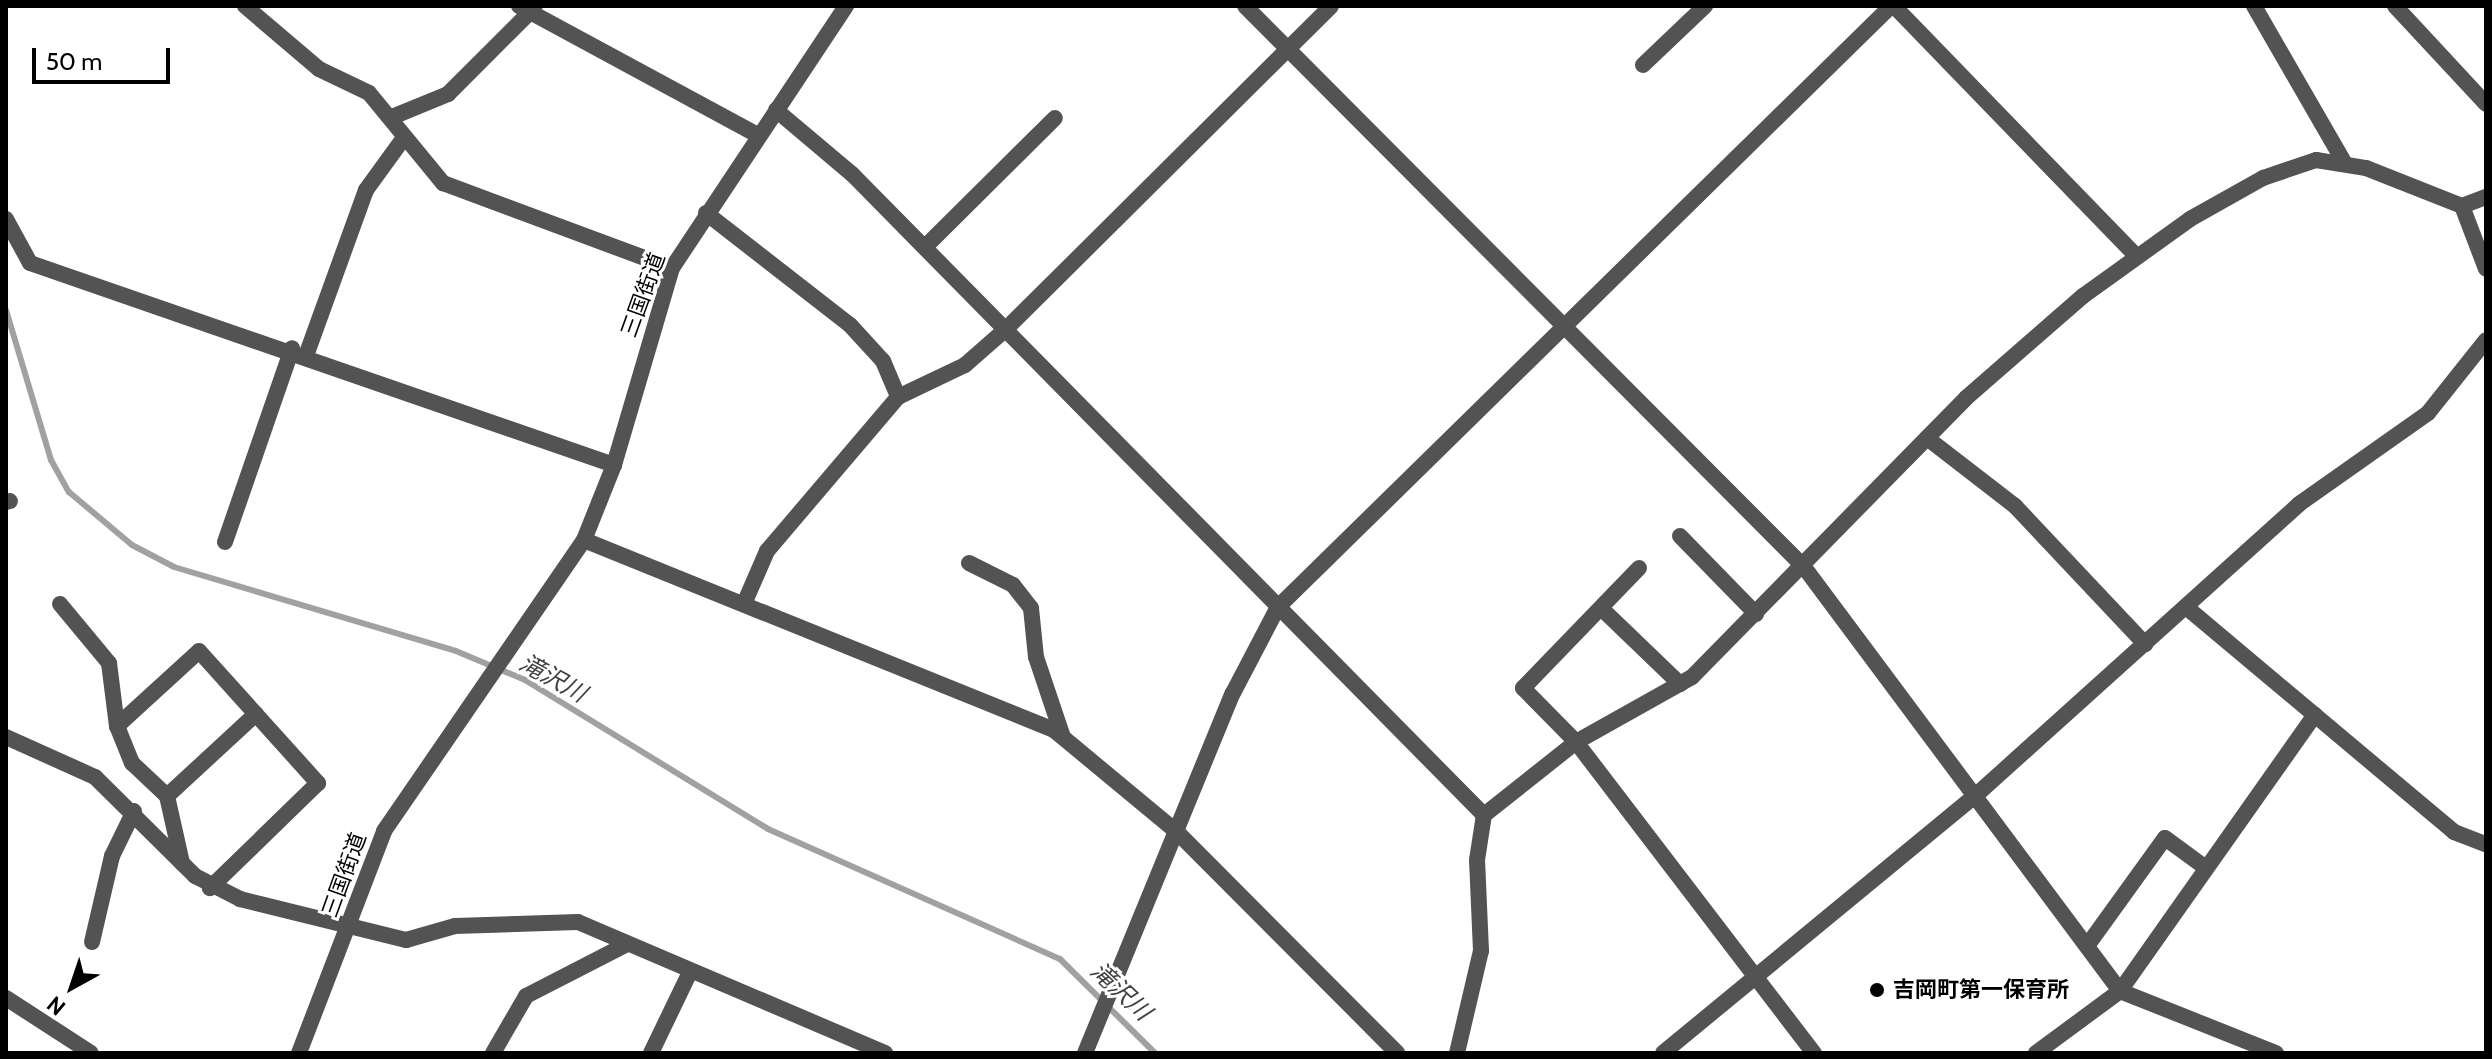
<!DOCTYPE html>
<html>
<head>
<meta charset="utf-8">
<style>
  body { margin:0 }
  #map { position:relative; width:2492px; height:1059px; overflow:hidden; background:#fff; font-family:Cabin,"Noto Sans JP",sans-serif }
  div>[style] { position:absolute }
  .stream>* { height:6px; margin:-3px; padding:0 3px; transform-origin:3px; border-radius:3px; background:#a1a1a1 }
  .minor>* { height:16px; margin:-8px; padding:0 8px; transform-origin:8px; border-radius:8px; background:#535353 }
  .tertiary>* { height:16px; margin:-8px; padding:0 8px; transform-origin:8px; border-radius:8px; background:#535353 }
  .dots>* { width:22px; height:22px; translate:-50% -50%; box-sizing:border-box; border:4px solid #fff; border-radius:50% }
  span { translate:-50% -50%; white-space:nowrap; text-align:center; line-height:1.15; -webkit-text-stroke:6px #fff; paint-order:stroke }
  .street-label { font-size:22px; color:#000 }
  .poi-label { font-size:22px; color:#000; font-weight:700 }
  .left { translate:0 -50%; text-align:left }
  .water-label { font-size:24px; color:#424242; font-style:italic }
  .frame { position:absolute; inset:0; border:8px solid #000; pointer-events:none }
  .north { position:absolute; left:32px; top:947px; width:80px; height:80px; -webkit-text-stroke:6px #fff; paint-order:stroke; rotate:220deg; font-size:22px; font-weight:700; line-height:32px; text-align:center; color:#000 }
  .north::after { content:''; display:block; margin:auto; width:28px; height:36px; background:#000; clip-path:polygon(50% 0,100% 100%,50% 72%,0 100%) }
  .scale { position:absolute; left:32px; top:48px; width:138px; height:36px; box-sizing:border-box; border:4px solid #000; border-top:0; padding-left:10px; font-size:24px; line-height:28px; white-space:nowrap; color:#000; -webkit-text-stroke:6px #fff; paint-order:stroke }
</style>
</head>
<body>
<div id="map">
  <div class="stream">
    <div style="left:6px;top:310px;width:157px;rotate:73.3deg"></div>
    <div style="left:51px;top:460px;width:37px;rotate:61deg"></div>
    <div style="left:69px;top:492px;width:82px;rotate:40.1deg"></div>
    <div style="left:132px;top:545px;width:47px;rotate:27.6deg"></div>
    <div style="left:174px;top:567px;width:294px;rotate:16.6deg"></div>
    <div style="left:456px;top:651px;width:75px;rotate:22.8deg"></div>
    <div style="left:525px;top:680px;width:285px;rotate:31.5deg"></div>
    <div style="left:768px;top:829px;width:320px;rotate:24deg"></div>
    <div style="left:1060px;top:959px;width:134px;rotate:44.7deg"></div>
  </div>
  <div class="minor">
    <div style="left:245px;top:6px;width:97px;rotate:40.4deg"></div>
    <div style="left:319px;top:69px;width:55px;rotate:25.6deg"></div>
    <div style="left:369px;top:93px;width:117px;rotate:50.6deg"></div>
    <div style="left:443px;top:183px;width:244px;rotate:20.4deg"></div>
    <div style="left:519px;top:6px;width:272px;rotate:28.4deg"></div>
    <div style="left:1245px;top:6px;width:792px;rotate:45.1deg"></div>
    <div style="left:1804px;top:567px;width:529px;rotate:53.3deg"></div>
    <div style="left:2120px;top:991px;width:168px;rotate:21.7deg"></div>
    <div style="left:1894px;top:6px;width:349px;rotate:45.9deg"></div>
    <div style="left:2254px;top:6px;width:180px;rotate:60deg"></div>
    <div style="left:2395px;top:6px;width:134px;rotate:47.1deg"></div>
    <div style="left:1643px;top:65px;width:86px;rotate:-43.6deg"></div>
    <div style="left:776px;top:110px;width:99px;rotate:40.1deg"></div>
    <div style="left:852px;top:174px;width:900px;rotate:45.41deg"></div>
    <div style="left:392px;top:117px;width:61px;rotate:-22.3deg"></div>
    <div style="left:448px;top:94px;width:122px;rotate:-45deg"></div>
    <div style="left:2462px;top:206px;width:67px;rotate:69.1deg"></div>
    <div style="left:706px;top:213px;width:182px;rotate:37.9deg"></div>
    <div style="left:850px;top:325px;width:49px;rotate:47.5deg"></div>
    <div style="left:883px;top:361px;width:39px;rotate:67deg"></div>
    <div style="left:6px;top:219px;width:50px;rotate:61.4deg"></div>
    <div style="left:30px;top:263px;width:618px;rotate:19.08deg"></div>
    <div style="left:925px;top:247px;width:183px;rotate:-44.8deg"></div>
    <div style="left:307px;top:353px;width:173px;rotate:-70.1deg"></div>
    <div style="left:366px;top:190px;width:63px;rotate:-54deg"></div>
    <div style="left:1927px;top:438px;width:111px;rotate:37.7deg"></div>
    <div style="left:2015px;top:506px;width:190px;rotate:46.7deg"></div>
    <div style="left:6px;top:502px;width:4px;rotate:-14deg"></div>
    <div style="left:1680px;top:536px;width:109px;rotate:45.7deg"></div>
    <div style="left:584px;top:540px;width:507px;rotate:22.01deg"></div>
    <div style="left:1054px;top:730px;width:160px;rotate:39.7deg"></div>
    <div style="left:1177px;top:832px;width:312px;rotate:45.1deg"></div>
    <div style="left:225px;top:542px;width:205px;rotate:-70.9deg"></div>
    <div style="left:969px;top:563px;width:49px;rotate:26.6deg"></div>
    <div style="left:1013px;top:585px;width:29px;rotate:52deg"></div>
    <div style="left:1031px;top:608px;width:49px;rotate:84.2deg"></div>
    <div style="left:1036px;top:657px;width:84px;rotate:71.4deg"></div>
    <div style="left:1639px;top:568px;width:167px;rotate:134deg"></div>
    <div style="left:1523px;top:688px;width:76px;rotate:45.5deg"></div>
    <div style="left:1576px;top:742px;width:392px;rotate:52.6deg"></div>
    <div style="left:60px;top:604px;width:77px;rotate:50.3deg"></div>
    <div style="left:109px;top:663px;width:64px;rotate:82.8deg"></div>
    <div style="left:117px;top:726px;width:111px;rotate:-42.4deg"></div>
    <div style="left:199px;top:651px;width:178px;rotate:48deg"></div>
    <div style="left:318px;top:783px;width:151px;rotate:135.8deg"></div>
    <div style="left:744px;top:604px;width:58px;rotate:-66.5deg"></div>
    <div style="left:767px;top:551px;width:202px;rotate:-49.6deg"></div>
    <div style="left:898px;top:397px;width:74px;rotate:-25.5deg"></div>
    <div style="left:965px;top:365px;width:55px;rotate:-41.3deg"></div>
    <div style="left:1006px;top:329px;width:458px;rotate:-44.8deg"></div>
    <div style="left:2186px;top:607px;width:350px;rotate:40deg"></div>
    <div style="left:2454px;top:832px;width:34px;rotate:21deg"></div>
    <div style="left:1601px;top:608px;width:110px;rotate:43.9deg"></div>
    <div style="left:117px;top:726px;width:40px;rotate:68deg"></div>
    <div style="left:132px;top:763px;width:48px;rotate:43.3deg"></div>
    <div style="left:167px;top:796px;width:69px;rotate:77.4deg"></div>
    <div style="left:6px;top:737px;width:98px;rotate:24.2deg"></div>
    <div style="left:95px;top:777px;width:141px;rotate:44.7deg"></div>
    <div style="left:195px;top:876px;width:51px;rotate:27.1deg"></div>
    <div style="left:240px;top:899px;width:171px;rotate:13.9deg"></div>
    <div style="left:406px;top:940px;width:51px;rotate:-15.9deg"></div>
    <div style="left:455px;top:926px;width:123px;rotate:-1.9deg"></div>
    <div style="left:578px;top:922px;width:334px;rotate:23.1deg"></div>
    <div style="left:167px;top:796px;width:121px;rotate:-42.7deg"></div>
    <div style="left:92px;top:942px;width:88px;rotate:-76.9deg"></div>
    <div style="left:112px;top:856px;width:50px;rotate:-63.9deg"></div>
    <div style="left:2087px;top:946px;width:133px;rotate:-54.2deg"></div>
    <div style="left:2165px;top:838px;width:51px;rotate:36.2deg"></div>
    <div style="left:6px;top:998px;width:101px;rotate:32.9deg"></div>
    <div style="left:493px;top:1053px;width:66px;rotate:-59.9deg"></div>
    <div style="left:526px;top:996px;width:114px;rotate:-27.2deg"></div>
    <div style="left:651px;top:1053px;width:90px;rotate:-64.3deg"></div>
    <div style="left:1457px;top:1053px;width:105px;rotate:-76.8deg"></div>
    <div style="left:1481px;top:951px;width:91px;rotate:-92.5deg"></div>
    <div style="left:1477px;top:860px;width:46px;rotate:-81.2deg"></div>
    <div style="left:1484px;top:815px;width:117px;rotate:-38.4deg"></div>
    <div style="left:1576px;top:742px;width:133px;rotate:-29.3deg"></div>
    <div style="left:1692px;top:677px;width:391px;rotate:-45.5deg"></div>
    <div style="left:1966px;top:398px;width:155px;rotate:-41.1deg"></div>
    <div style="left:2083px;top:296px;width:132px;rotate:-35.7deg"></div>
    <div style="left:2190px;top:219px;width:84px;rotate:-29.3deg"></div>
    <div style="left:2263px;top:178px;width:56px;rotate:-18.8deg"></div>
    <div style="left:2316px;top:160px;width:51px;rotate:9.1deg"></div>
    <div style="left:2366px;top:168px;width:103px;rotate:21.6deg"></div>
    <div style="left:2462px;top:206px;width:26px;rotate:-21deg"></div>
    <div style="left:1663px;top:1053px;width:404px;rotate:-39.5deg"></div>
    <div style="left:1975px;top:796px;width:436px;rotate:-42deg"></div>
    <div style="left:2299px;top:504px;width:158px;rotate:-35.2deg"></div>
    <div style="left:2428px;top:413px;width:93px;rotate:-51.5deg"></div>
    <div style="left:2036px;top:1053px;width:104px;rotate:-36.4deg"></div>
    <div style="left:2120px;top:991px;width:338px;rotate:-54.8deg"></div>
  </div>
  <div class="tertiary">
    <div style="left:299px;top:1053px;width:238px;rotate:-69deg"></div>
    <div style="left:384px;top:831px;width:353px;rotate:-55.5deg"></div>
    <div style="left:584px;top:540px;width:81px;rotate:-68.2deg"></div>
    <div style="left:614px;top:465px;width:205px;rotate:-73.6deg"></div>
    <div style="left:672px;top:268px;width:315px;rotate:-56.4deg"></div>
    <div style="left:1085px;top:1053px;width:389px;rotate:-67.7deg"></div>
    <div style="left:1233px;top:693px;width:97px;rotate:-62.4deg"></div>
    <div style="left:1278px;top:607px;width:858px;rotate:-44.43deg"></div>
  </div>
  <div class="dots">
    <div style="left:1877px;top:990px;background:#000"></div>
  </div>
  <div class="street-label">
    <span style="left:643px;top:295px;rotate:-70deg">三国街道</span>
    <span style="left:344px;top:875px;rotate:-70deg">三国街道</span>
  </div>
  <div class="poi-label">
    <span class="left" style="left:1893px;top:990px">吉岡町第一保育所</span>
  </div>
  <div class="water-label">
    <span style="left:553px;top:678px;rotate:29deg">滝沢川</span>
    <span style="left:1121px;top:991px;rotate:43deg">滝沢川</span>
  </div>
  <div class="frame"></div>
  <div class="north">N</div>
  <div class="scale">50 m</div>
</div>
</body>
</html>
